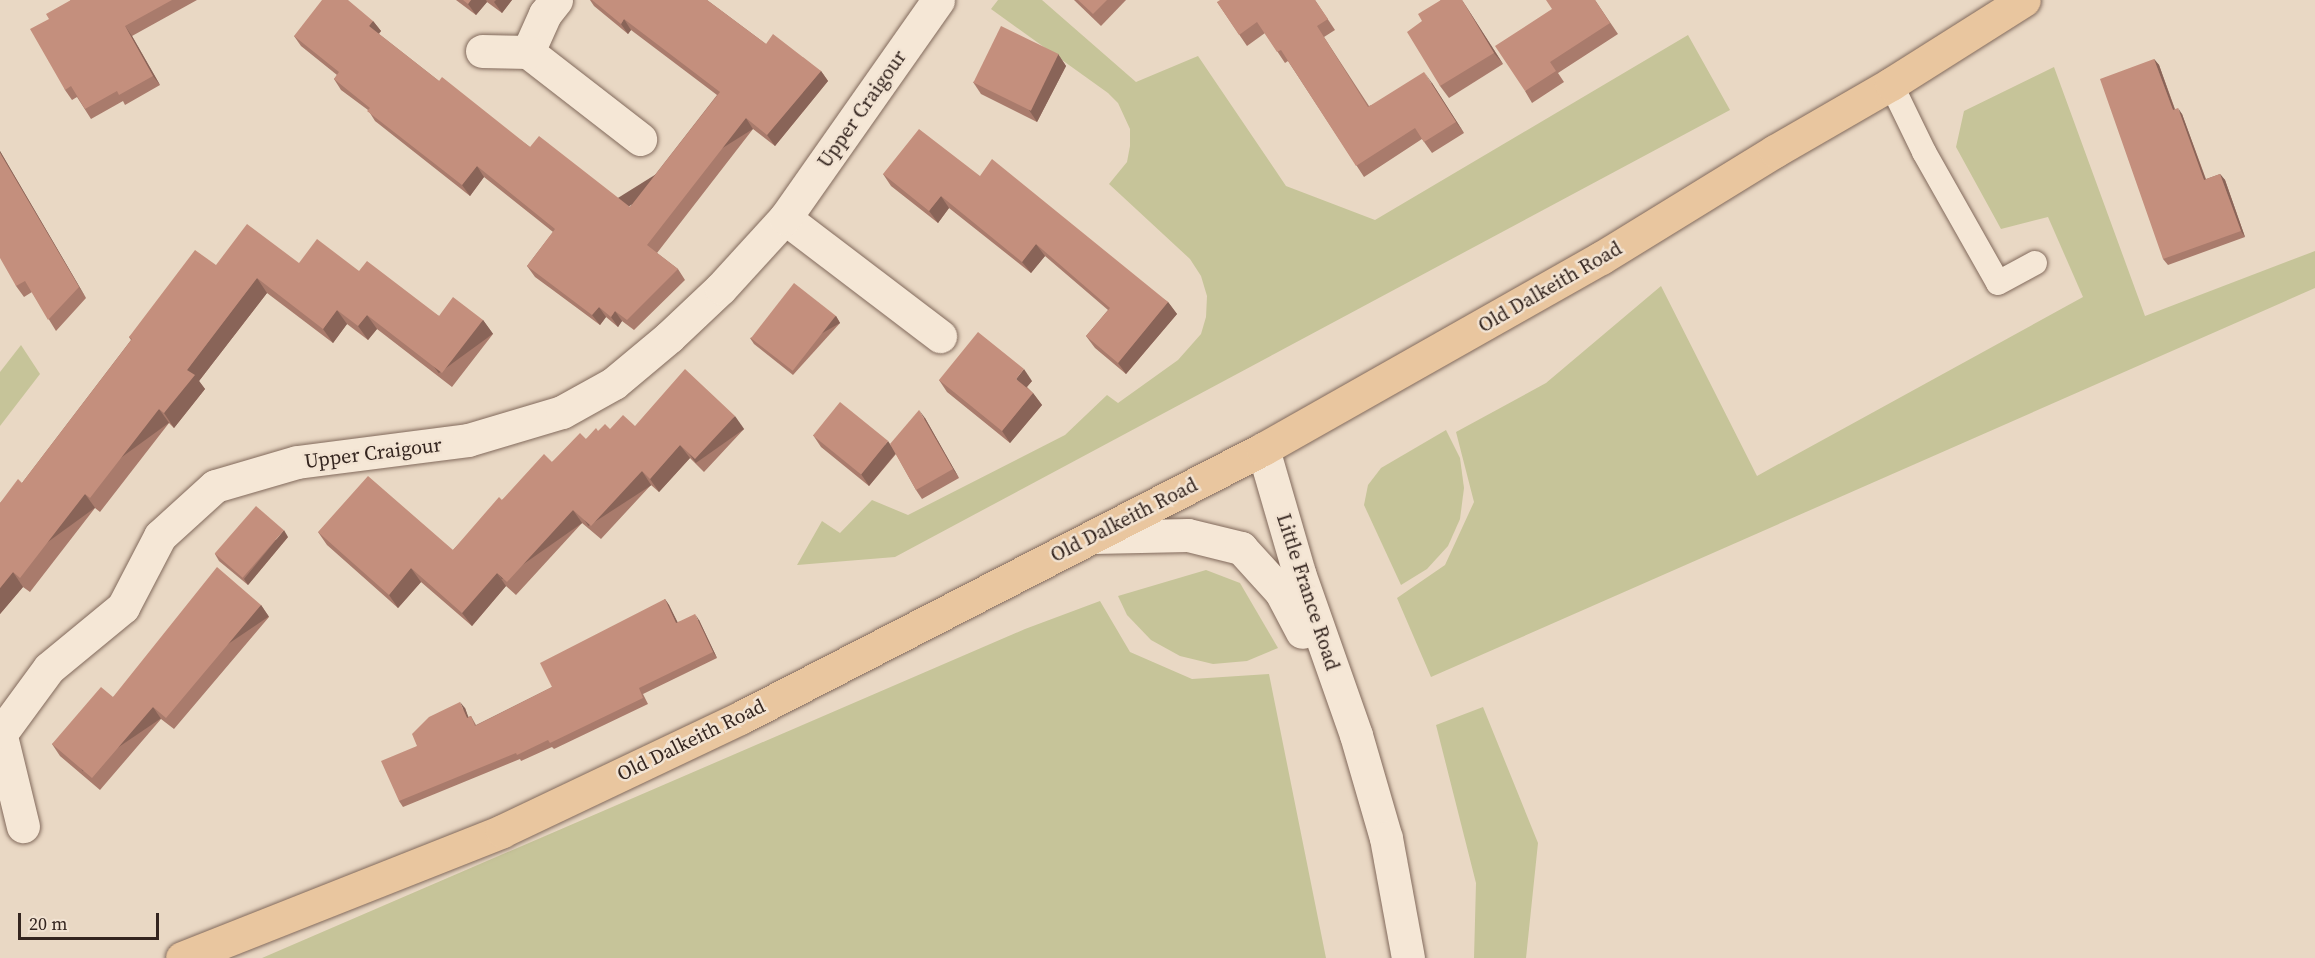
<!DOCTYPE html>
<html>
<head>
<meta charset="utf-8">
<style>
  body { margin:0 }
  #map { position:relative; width:2315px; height:958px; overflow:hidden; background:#e9d8c4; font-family:"Source Serif 4",serif }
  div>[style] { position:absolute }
  .green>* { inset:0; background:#c6c499 }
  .roads { filter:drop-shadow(0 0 2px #826a5c) drop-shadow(0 0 2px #826a5c) }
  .service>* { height:24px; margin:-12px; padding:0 12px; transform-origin:12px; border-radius:12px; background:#f5e7d6 }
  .minor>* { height:33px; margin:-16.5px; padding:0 16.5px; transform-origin:16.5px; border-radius:16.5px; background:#f5e7d6 }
  .primary>* { height:33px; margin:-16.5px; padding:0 16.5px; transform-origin:16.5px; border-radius:16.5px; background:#e9c69f }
  .wall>* { inset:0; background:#a97b6c }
  .shaded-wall>* { inset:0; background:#896458; transform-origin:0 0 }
  .building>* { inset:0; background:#c48f7d; transform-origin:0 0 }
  span { translate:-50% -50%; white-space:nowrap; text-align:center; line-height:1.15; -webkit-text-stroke:5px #f2e3d2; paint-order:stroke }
  .street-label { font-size:20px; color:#34251f }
  .scale { position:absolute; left:18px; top:913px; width:141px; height:27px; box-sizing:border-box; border:3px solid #34251f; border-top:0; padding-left:8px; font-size:18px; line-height:21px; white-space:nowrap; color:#34251f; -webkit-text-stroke:4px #f2e3d2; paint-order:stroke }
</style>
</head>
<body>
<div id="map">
  <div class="green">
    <div style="clip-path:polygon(998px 0,1042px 0,1136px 82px,1198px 56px,1286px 186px,1375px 220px,1688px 35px,1730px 110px,895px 557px,797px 565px,822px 521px,840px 533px,872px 500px,908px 515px,1065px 435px,1107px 395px,1118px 403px,1178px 360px,1201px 334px,1206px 317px,1207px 296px,1201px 276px,1190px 259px,1109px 184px,1127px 162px,1130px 146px,1130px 129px,1118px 103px,1108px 93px,991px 9px)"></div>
    <div style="clip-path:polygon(2054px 67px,2145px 316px,2315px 251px,2315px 288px,1431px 677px,1397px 598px,1445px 565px,1474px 502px,1456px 432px,1546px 383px,1661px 286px,1757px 476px,2083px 297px,2048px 217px,2001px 229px,1956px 147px,1964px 111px)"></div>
    <div style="clip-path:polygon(21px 345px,40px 374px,0 426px,0 372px)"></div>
    <div style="clip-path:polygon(1446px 430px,1460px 458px,1464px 488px,1460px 519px,1448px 546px,1427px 569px,1401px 585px,1364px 505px,1368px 485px,1381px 468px)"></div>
    <div style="clip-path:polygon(1206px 570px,1240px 583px,1278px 648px,1247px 661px,1213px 664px,1180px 656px,1151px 640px,1127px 615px,1118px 596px)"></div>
    <div style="clip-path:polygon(1100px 601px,1130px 652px,1192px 679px,1269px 674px,1326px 958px,262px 958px,1025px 629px)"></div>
    <div style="clip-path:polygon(1483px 707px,1538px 843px,1526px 958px,1474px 958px,1476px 883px,1436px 725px)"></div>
  </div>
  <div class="roads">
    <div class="service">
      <div style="left:1891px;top:84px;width:76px;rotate:64.1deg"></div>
      <div style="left:1924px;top:152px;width:150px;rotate:60.5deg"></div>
      <div style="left:1998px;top:283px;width:42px;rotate:-28.4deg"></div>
    </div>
    <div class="minor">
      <div style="left:556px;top:0;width:18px;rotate:128deg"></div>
      <div style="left:545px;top:14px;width:42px;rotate:114.1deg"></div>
      <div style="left:528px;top:52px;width:142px;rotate:37.8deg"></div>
      <div style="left:482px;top:51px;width:46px;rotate:1.2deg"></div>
      <div style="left:785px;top:218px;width:195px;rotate:37.3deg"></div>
      <div style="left:1263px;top:449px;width:129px;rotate:73.8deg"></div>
      <div style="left:1299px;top:573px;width:172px;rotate:70.6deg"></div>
      <div style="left:1356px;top:735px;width:107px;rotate:73.8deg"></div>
      <div style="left:1386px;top:838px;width:122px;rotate:79.6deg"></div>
      <div style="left:1093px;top:537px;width:95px;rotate:-1.2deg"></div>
      <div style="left:1188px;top:535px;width:55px;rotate:13.8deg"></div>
      <div style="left:1241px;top:548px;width:59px;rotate:47.7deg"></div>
      <div style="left:1281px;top:592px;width:45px;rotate:62.3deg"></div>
      <div style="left:0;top:732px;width:97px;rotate:76.3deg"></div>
      <div style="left:2px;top:732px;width:79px;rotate:-53.7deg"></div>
      <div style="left:49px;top:668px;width:96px;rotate:-39.5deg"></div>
      <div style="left:123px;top:607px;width:80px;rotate:-62.5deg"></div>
      <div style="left:160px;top:536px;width:74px;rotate:-42.3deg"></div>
      <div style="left:215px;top:486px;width:85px;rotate:-16.3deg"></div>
      <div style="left:297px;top:462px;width:172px;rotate:-7.3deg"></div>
      <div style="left:468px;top:440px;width:98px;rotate:-16.6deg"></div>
      <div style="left:562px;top:412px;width:60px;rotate:-29.1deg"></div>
      <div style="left:614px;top:383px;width:72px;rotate:-39.9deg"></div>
      <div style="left:669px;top:337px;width:71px;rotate:-43.3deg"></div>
      <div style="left:721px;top:288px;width:95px;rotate:-47.6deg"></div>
      <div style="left:785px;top:218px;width:266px;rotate:-54.9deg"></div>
    </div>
    <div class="primary">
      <div style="left:182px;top:958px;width:344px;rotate:-21.6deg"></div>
      <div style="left:502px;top:831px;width:263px;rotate:-25.4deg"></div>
      <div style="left:740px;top:718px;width:588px;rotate:-27.22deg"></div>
      <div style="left:1263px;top:449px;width:388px;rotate:-29.5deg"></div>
      <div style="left:1601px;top:258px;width:204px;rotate:-31.6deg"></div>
      <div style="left:1775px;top:151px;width:134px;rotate:-30deg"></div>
      <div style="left:1891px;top:84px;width:157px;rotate:-32.3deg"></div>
    </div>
  </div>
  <div class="wall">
    <div style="clip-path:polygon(71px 0,197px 0,132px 36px,160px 85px,125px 105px,123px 101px,91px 119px,77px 97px,72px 100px,65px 90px,49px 19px)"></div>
    <div style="clip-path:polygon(456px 0,512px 0,502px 13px,487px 2px,476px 15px)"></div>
    <div style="clip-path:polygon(590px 0,707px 0,766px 44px,821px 71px,828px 81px,775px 146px,753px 129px,657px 253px,678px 269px,685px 280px,634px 330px,622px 321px,618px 327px,606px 317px,600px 325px,535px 277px,527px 266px,553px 232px,484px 177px,470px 196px,375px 121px,368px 110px,341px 90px,334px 79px,337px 75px,301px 46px,294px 36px,373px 21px,381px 31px,379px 34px,439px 81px,530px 147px,630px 207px,717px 95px,631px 30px,628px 34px,594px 6px)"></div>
    <div style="clip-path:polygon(1074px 0,1126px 0,1101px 26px)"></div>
    <div style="clip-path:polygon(1315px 0,1335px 30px,1324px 37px,1369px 106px,1432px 83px,1464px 133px,1432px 153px,1422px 139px,1364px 177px,1288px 61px,1285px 63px,1265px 33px,1247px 46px,1217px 2px)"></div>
    <div style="clip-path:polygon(1441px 0,1462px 0,1503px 64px,1449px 98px,1440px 86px,1422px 21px)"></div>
    <div style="clip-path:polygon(1595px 0,1618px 34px,1558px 73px,1564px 82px,1532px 103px,1525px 91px)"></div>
    <div style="clip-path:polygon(1058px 54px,1066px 66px,1037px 122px,981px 94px,973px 82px)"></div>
    <div style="clip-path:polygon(2154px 59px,2159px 65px,2175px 109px,2182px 114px,2206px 179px,2220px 174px,2225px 180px,2245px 237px,2168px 265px,2163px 259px)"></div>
    <div style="clip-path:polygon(0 151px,86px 298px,56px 331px,32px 292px,24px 297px,16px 286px)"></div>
    <div style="clip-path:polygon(883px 174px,980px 176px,1168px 302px,1177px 314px,1126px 374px,1095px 348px,1086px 336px,1108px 310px,1045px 256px,1031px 273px,949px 208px,938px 223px,891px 186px)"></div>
    <div style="clip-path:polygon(299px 263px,359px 271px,439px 316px,483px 320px,493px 334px,452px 387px,377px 329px,368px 340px,347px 324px,333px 343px,267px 293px,199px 381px,205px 389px,174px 428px,169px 423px,100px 512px,95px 508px,30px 592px,23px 587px,0 614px,0 503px,22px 483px,131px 340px,129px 337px,216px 265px)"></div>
    <div style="clip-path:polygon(836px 316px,840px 323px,793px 375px,754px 344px,750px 338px)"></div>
    <div style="clip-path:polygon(939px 380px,1032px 381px,1027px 387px,1033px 393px,1042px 405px,1010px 443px,947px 392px)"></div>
    <div style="clip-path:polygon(925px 418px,959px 478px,922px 499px,916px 490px,896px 454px,869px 486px,821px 447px,813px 435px,891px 446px)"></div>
    <div style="clip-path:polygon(635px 426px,744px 429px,704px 472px,690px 458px,659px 492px,651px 485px,601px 539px,582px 523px,516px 595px,506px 586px,472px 626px,421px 582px,398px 608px,327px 545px,318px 532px,453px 550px,502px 500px,552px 462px,598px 431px)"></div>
    <div style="clip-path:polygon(288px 537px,248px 585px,219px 561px,215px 554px)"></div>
    <div style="clip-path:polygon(665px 599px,669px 605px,677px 622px,699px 620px,717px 658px,643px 694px,648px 704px,554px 749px,552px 747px,521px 761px,520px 759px,403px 807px,399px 801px,417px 746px,465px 708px,468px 717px,471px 716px,476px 725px,552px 687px)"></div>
    <div style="clip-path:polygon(261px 605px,269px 617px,174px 729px,161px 719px,100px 790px,60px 756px,52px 744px,113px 697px)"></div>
  </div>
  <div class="shaded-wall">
    <div style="clip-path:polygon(471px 0,486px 0,487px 2px,476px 15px,468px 4px)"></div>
    <div style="clip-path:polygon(496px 0,512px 0,502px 13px,494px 2px)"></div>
    <div style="clip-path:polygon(1462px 0,1503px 64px,1494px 53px)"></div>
    <div style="clip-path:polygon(624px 19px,631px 30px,628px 34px,621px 24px)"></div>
    <div style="clip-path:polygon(373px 21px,381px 31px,376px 36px,369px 26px)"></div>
    <div style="clip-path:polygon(125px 26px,132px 36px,160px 85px,153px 76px)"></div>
    <div style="clip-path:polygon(1058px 54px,1066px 66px,1037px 122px,1029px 110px)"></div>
    <div style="clip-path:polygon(2154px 59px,2159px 65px,2177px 116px,2173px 110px)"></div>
    <div style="clip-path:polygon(821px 71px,828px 81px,775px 146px,767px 135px)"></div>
    <div style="clip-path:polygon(1424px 72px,1432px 83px,1464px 133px,1456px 122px)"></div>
    <div style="clip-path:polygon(2178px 108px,2182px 114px,2208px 186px,2204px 180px)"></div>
    <div style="left:746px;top:118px;width:13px;height:161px;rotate:58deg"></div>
    <div style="clip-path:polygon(0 151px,86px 298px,79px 287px,0 153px)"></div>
    <div style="clip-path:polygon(477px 166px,484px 177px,470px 196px,462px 185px)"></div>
    <div style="clip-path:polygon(2220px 174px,2225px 180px,2245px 237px,2241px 231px)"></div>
    <div style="clip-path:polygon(941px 196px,949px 208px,938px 223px,929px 211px)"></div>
    <div style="clip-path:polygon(1036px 244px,1045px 256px,1031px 273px,1022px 262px)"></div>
    <div style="clip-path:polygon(257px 278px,267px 293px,199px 381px,205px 389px,174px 428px,164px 413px,187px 370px)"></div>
    <div style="clip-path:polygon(1168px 302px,1177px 314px,1126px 374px,1118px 363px)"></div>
    <div style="clip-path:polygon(599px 307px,606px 317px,600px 325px,592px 315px)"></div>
    <div style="clip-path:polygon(337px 310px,347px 324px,333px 343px,323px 329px)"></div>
    <div style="clip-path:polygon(615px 311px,622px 321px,618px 327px,611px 317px)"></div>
    <div style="clip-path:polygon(367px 315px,377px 329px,368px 340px,358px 326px)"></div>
    <div style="left:836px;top:316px;width:8px;height:72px;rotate:60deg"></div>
    <div style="left:483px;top:320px;width:17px;height:67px;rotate:54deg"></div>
    <div style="clip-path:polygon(1024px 369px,1032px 381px,1024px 390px,1016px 379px)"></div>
    <div style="clip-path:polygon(1033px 393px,1042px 405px,1010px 443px,1002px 431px)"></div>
    <div style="left:159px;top:409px;width:17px;height:113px;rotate:54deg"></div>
    <div style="clip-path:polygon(919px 410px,925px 418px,959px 478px,953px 469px)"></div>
    <div style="left:735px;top:416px;width:16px;height:59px;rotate:55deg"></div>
    <div style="clip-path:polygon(888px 441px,896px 453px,869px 486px,861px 474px)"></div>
    <div style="clip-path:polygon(680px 445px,690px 458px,659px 492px,650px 479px)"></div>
    <div style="left:642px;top:471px;width:17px;height:75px;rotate:57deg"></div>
    <div style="left:85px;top:494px;width:17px;height:106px;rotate:54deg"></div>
    <div style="left:573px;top:510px;width:16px;height:98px;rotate:55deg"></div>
    <div style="clip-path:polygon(284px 530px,288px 537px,248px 585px,244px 579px)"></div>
    <div style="clip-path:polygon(411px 568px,421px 582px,398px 608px,389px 595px)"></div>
    <div style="clip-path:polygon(13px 572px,23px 587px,0 614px,0 588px)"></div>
    <div style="clip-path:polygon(497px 573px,506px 586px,472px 626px,462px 613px)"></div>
    <div style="clip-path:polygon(665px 599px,669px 605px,681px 629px,676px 623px)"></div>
    <div style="left:261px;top:605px;width:14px;height:148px;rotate:56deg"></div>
    <div style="clip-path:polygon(695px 614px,699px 620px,717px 658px,713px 652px)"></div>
    <div style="clip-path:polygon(460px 702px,465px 708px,471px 724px,467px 718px)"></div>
    <div style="left:153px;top:707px;width:14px;height:94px;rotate:56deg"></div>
  </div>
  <div class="building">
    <div style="clip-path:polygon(71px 0,172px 0,125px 26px,153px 76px,119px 95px,117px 91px,85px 109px,71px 86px,65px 90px,30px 29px,49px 19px,46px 14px)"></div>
    <div style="clip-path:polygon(322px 0,348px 0,373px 21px,369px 26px,439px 81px,442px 77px,530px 147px,539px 136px,630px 207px,720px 92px,624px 19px,621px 24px,592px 0,707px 0,766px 44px,773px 34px,821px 71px,767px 135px,746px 118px,647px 245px,678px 269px,627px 320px,615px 311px,611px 317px,599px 307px,592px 315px,527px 266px,555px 229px,477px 166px,462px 185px,367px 111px,370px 108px,334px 79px,339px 72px,294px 36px)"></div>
    <div style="clip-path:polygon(463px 0,471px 0,468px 4px)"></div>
    <div style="clip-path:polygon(1078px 0,1107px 0,1093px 14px)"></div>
    <div style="clip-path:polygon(1220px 0,1315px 0,1328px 19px,1317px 26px,1368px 107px,1424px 72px,1456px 122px,1424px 142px,1415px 128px,1356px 166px,1281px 50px,1277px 52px,1257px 22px,1239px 35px,1217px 2px)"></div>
    <div style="clip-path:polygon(1441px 0,1462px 0,1494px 53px,1440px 86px,1407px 32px,1422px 21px,1418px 14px)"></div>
    <div style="clip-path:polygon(1546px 0,1595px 0,1610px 23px,1550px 62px,1556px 71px,1525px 91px,1495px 46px,1552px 9px)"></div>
    <div style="left:1001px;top:26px;width:64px;height:63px;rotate:26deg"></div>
    <div style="clip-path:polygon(2154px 59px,2173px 110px,2178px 108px,2204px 180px,2220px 174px,2241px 231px,2163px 259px,2100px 79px)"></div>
    <div style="clip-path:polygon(919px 129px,980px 176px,992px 159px,1168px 302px,1118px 363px,1086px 336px,1110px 308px,1036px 244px,1022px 262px,941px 196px,929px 211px,883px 174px)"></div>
    <div style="clip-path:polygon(0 153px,79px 287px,48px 320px,25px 281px,16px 286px,0 258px)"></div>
    <div style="clip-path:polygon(247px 224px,299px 263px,317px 239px,359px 271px,367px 261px,439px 316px,453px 297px,483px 320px,442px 373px,367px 315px,358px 326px,337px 310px,323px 329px,257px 278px,187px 370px,195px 375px,164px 413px,159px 409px,90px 498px,85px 494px,20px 578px,13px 572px,0 588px,0 503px,18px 479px,22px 483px,132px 339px,129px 337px,195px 250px,216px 265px)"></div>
    <div style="left:794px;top:283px;width:53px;height:70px;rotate:38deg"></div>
    <div style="clip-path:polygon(978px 332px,1024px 369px,1016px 379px,1033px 393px,1002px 431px,939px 380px)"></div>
    <div style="clip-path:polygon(685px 369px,735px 416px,695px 459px,680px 445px,650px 479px,642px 471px,591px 526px,573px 510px,507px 582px,497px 573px,462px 613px,411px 568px,389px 595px,318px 532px,368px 476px,453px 550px,499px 497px,502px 500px,544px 454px,552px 462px,580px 433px,586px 439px,596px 428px,598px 431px,605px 424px,610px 429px,623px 415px,635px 426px)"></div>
    <div style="left:840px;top:402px;width:62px;height:43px;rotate:39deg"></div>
    <div style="clip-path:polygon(919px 410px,953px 469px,916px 490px,890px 444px)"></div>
    <div style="left:256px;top:506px;width:37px;height:63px;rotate:41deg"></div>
    <div style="clip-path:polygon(217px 567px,261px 605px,166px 718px,153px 707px,92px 778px,52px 744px,101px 687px,113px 697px)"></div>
    <div style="clip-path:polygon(665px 599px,676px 623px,695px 614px,713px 652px,639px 688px,643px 698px,550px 743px,548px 740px,517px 755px,516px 753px,399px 801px,381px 761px,417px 746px,412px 734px,429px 717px,460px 702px,467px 718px,471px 716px,475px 726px,552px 687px,540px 663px)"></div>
  </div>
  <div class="street-label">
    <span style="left:862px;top:109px;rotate:-55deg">Upper Craigour</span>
    <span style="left:1550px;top:287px;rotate:-30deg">Old Dalkeith Road</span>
    <span style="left:373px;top:453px;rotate:-7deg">Upper Craigour</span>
    <span style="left:1124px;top:520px;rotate:-27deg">Old Dalkeith Road</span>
    <span style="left:1308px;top:592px;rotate:72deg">Little France Road</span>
    <span style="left:691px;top:740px;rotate:-26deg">Old Dalkeith Road</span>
  </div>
  <div class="scale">20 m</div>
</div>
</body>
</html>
